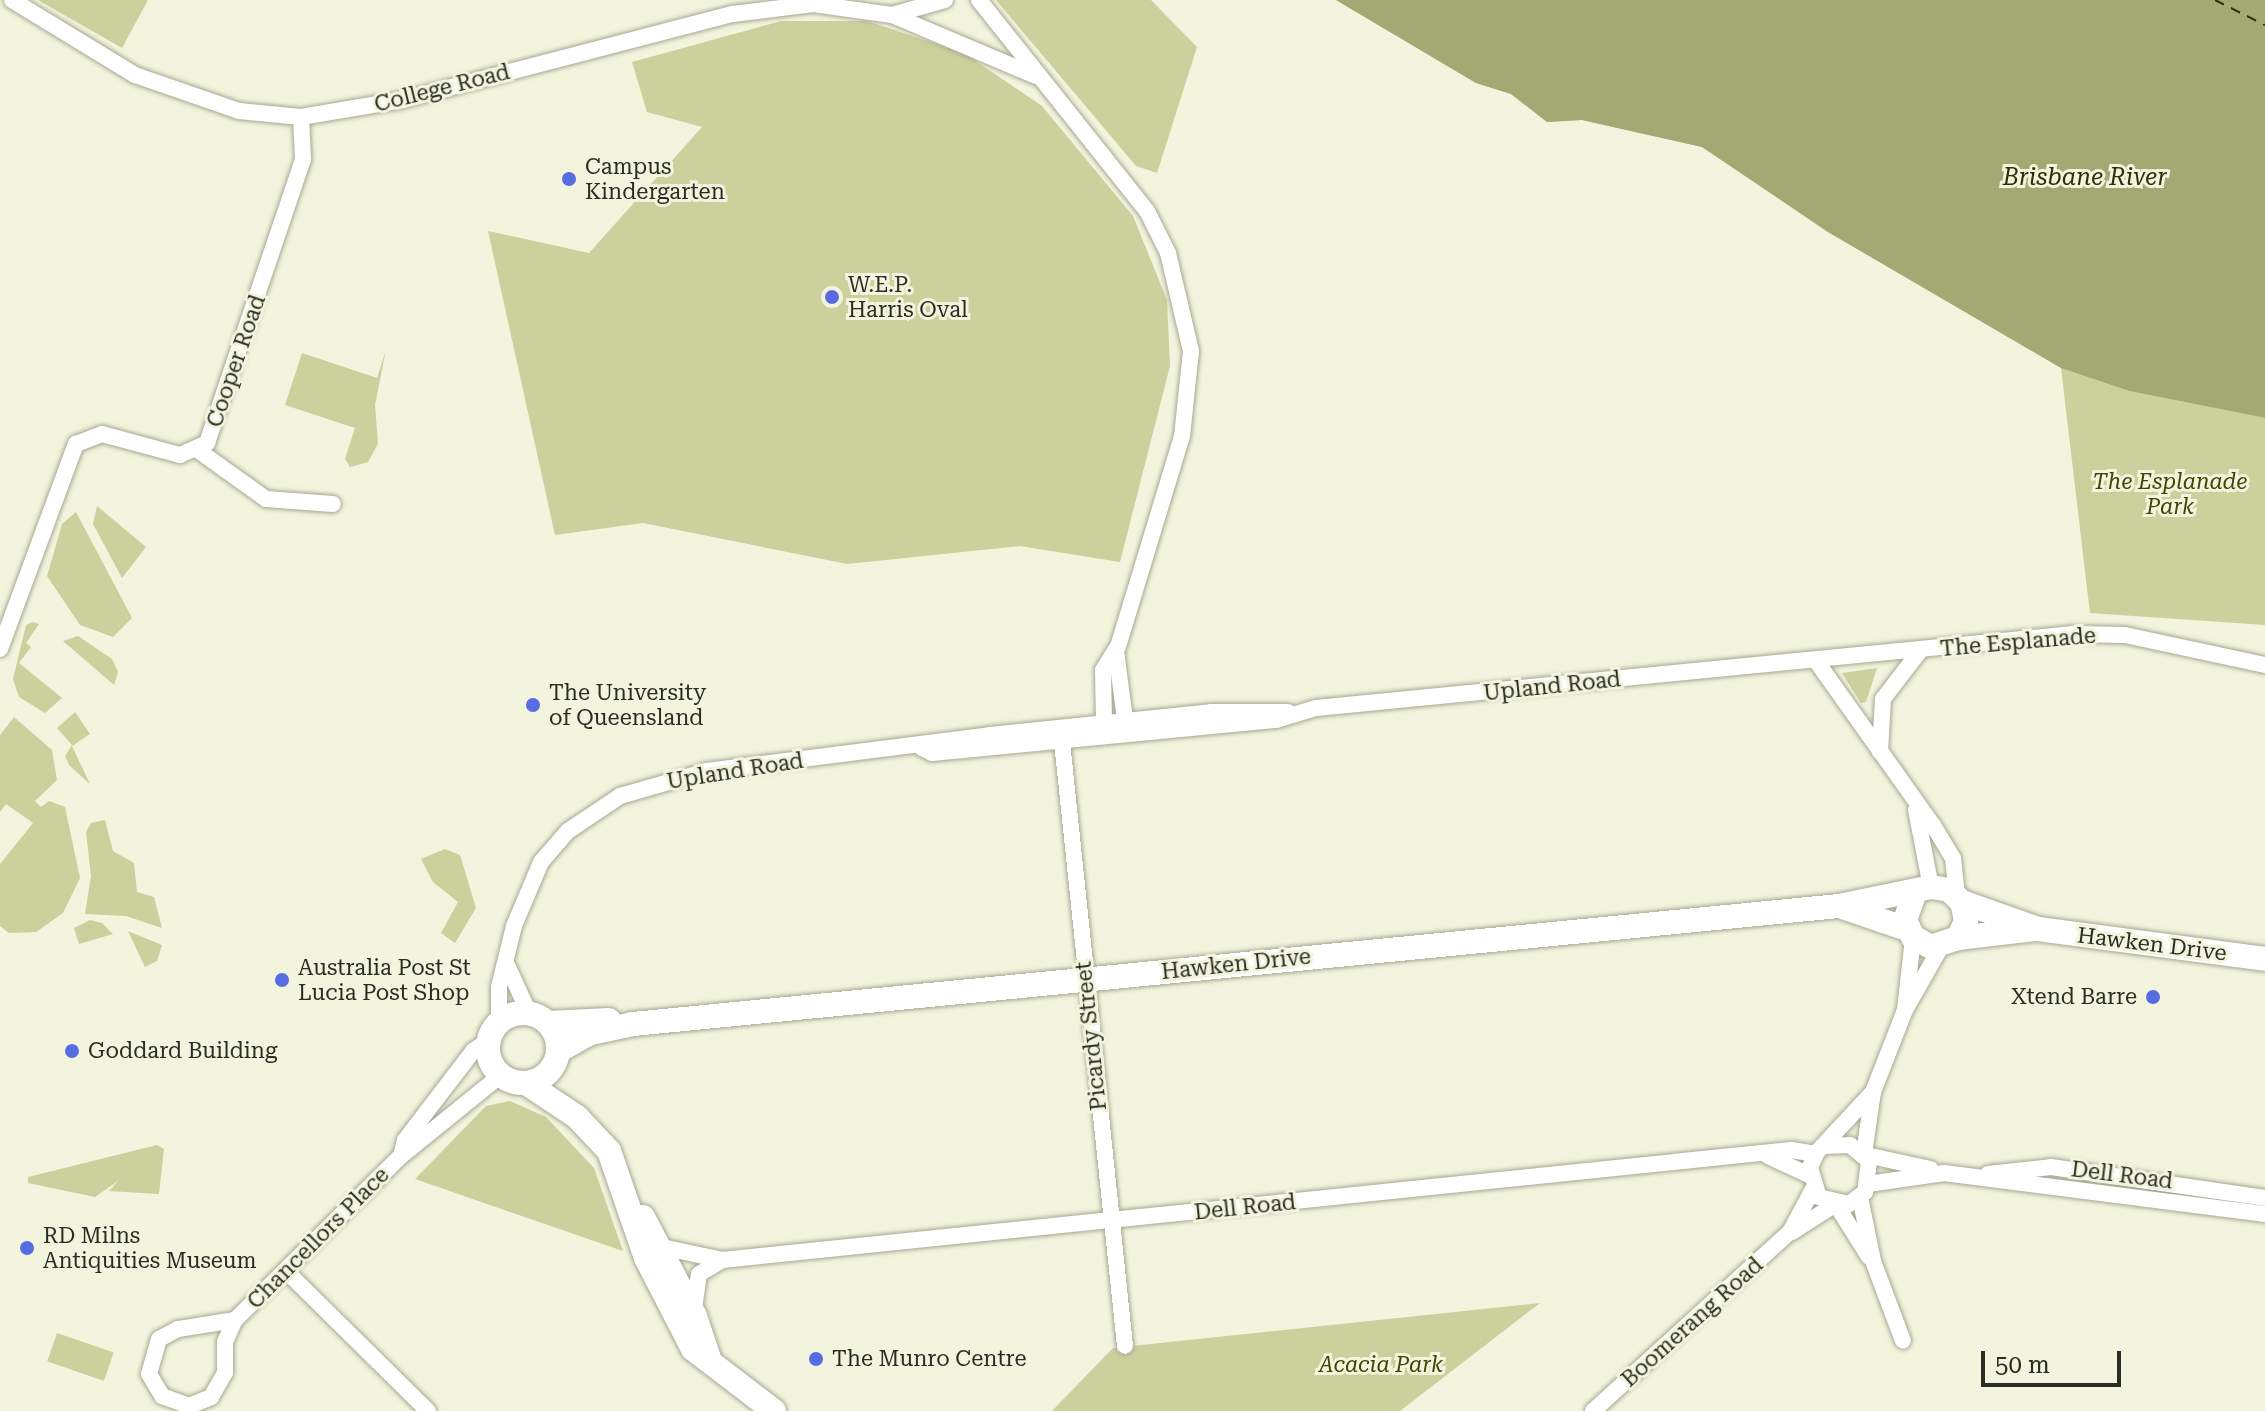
<!DOCTYPE html>
<html>
<head>
<meta charset="utf-8">
<style>
  body { margin:0 }
  #map { position:relative; width:2265px; height:1411px; overflow:hidden; background:#f2f4dd; font-family:"Roboto Serif",serif }
  div>[style] { position:absolute }
  .green>* { inset:0; background:#cbd09d; transform-origin:0 0 }
  .water>* { inset:0; background:#a4a873 }
  .ferry>* { height:2px; margin-top:-1px; transform-origin:0; background:repeating-linear-gradient(90deg,#2e3004 0 10px,transparent 0 18px) }
  .roads { filter:drop-shadow(0 0 2px #a6a893) drop-shadow(0 0 2px #a6a893) }
  .street>* { height:16px; margin:-8px; padding:0 8px; transform-origin:8px; border-radius:8px; background:#fff }
  .secondary>* { height:24px; margin:-12px; padding:0 12px; transform-origin:12px; border-radius:12px; background:#fff }
  .secondary>.ring { margin:-12px; padding:0; box-sizing:content-box; background:none; border:24px solid #fff; border-radius:50% }
  .dots>* { width:22px; height:22px; translate:-50% -50%; box-sizing:border-box; border:4px solid #f2f4dd; border-radius:50% }
  span { translate:-50% -50%; white-space:nowrap; text-align:center; line-height:1.15; -webkit-text-stroke:6px #f2f4dd; paint-order:stroke }
  .street-label { font-size:22px; color:#2b2c23 }
  .poi-label { font-size:22px; color:#2b2c23 }
  .left { translate:0 -50%; text-align:left }
  .right { translate:-100% -50%; text-align:right }
  .park-label { font-size:22px; color:#434502; font-style:italic }
  .water-label { font-size:24px; color:#2e3004; font-style:italic }
  .scale { position:absolute; left:1981px; top:1351px; width:140px; height:36px; box-sizing:border-box; border:4px solid #2b2c23; border-top:0; padding-left:10px; font-size:24px; line-height:28px; white-space:nowrap; color:#2b2c23; -webkit-text-stroke:6px #f2f4dd; paint-order:stroke }
</style>
</head>
<body>
<div id="map">
  <div class="green">
    <div style="clip-path:polygon(38px 0,148px 0,122px 48px)"></div>
    <div style="clip-path:polygon(996px 0,1151px 0,1197px 47px,1157px 173px,1136px 166px)"></div>
    <div style="clip-path:polygon(1336px 0,1646px 101px,2062px 368px,2129px 391px,2265px 418px,2265px 625px,2090px 613px,2061px 368px,1828px 232px,1702px 147px,1582px 120px,1547px 122px,1511px 94px,1476px 83px)"></div>
    <div style="clip-path:polygon(781px 21px,867px 21px,964px 53px,1042px 106px,1133px 216px,1167px 300px,1170px 366px,1120px 562px,1020px 546px,847px 564px,643px 523px,555px 535px,488px 231px,589px 253px,702px 127px,647px 112px,632px 62px)"></div>
    <div style="clip-path:polygon(386px 350px,375px 405px,378px 444px,368px 462px,350px 467px,345px 459px,355px 428px,285px 405px,302px 353px,377px 378px)"></div>
    <div style="clip-path:polygon(97px 506px,146px 547px,122px 578px,93px 524px)"></div>
    <div style="clip-path:polygon(76px 512px,132px 618px,113px 637px,80px 625px,47px 576px,62px 524px)"></div>
    <div style="clip-path:polygon(33px 622px,39px 624px,26px 643px,31px 647px,19px 663px,62px 698px,45px 713px,19px 697px,13px 679px,26px 625px)"></div>
    <div style="clip-path:polygon(78px 636px,112px 659px,118px 672px,114px 685px,63px 641px)"></div>
    <div style="clip-path:polygon(1877px 668px,1866px 702px,1861px 703px,1842px 673px)"></div>
    <div style="clip-path:polygon(75px 712px,90px 734px,72px 746px,90px 784px,69px 765px,65px 756px,72px 745px,57px 728px)"></div>
    <div style="clip-path:polygon(14px 717px,52px 750px,57px 780px,35px 801px,41px 807px,49px 801px,65px 807px,80px 878px,63px 913px,36px 932px,9px 933px,0 926px,0 864px,33px 823px,6px 804px,0 812px,0 735px)"></div>
    <div style="clip-path:polygon(105px 820px,113px 851px,134px 863px,137px 892px,154px 897px,162px 928px,126px 916px,85px 914px,91px 876px,86px 832px,91px 823px)"></div>
    <div style="clip-path:polygon(445px 849px,460px 855px,476px 908px,455px 943px,441px 933px,458px 902px,433px 882px,421px 859px)"></div>
    <div style="clip-path:polygon(90px 920px,102px 923px,113px 934px,79px 944px,74px 928px)"></div>
    <div style="clip-path:polygon(128px 931px,162px 945px,157px 961px,145px 967px)"></div>
    <div style="clip-path:polygon(510px 1101px,546px 1117px,594px 1168px,623px 1251px,415px 1179px,486px 1106px)"></div>
    <div style="clip-path:polygon(157px 1145px,164px 1149px,159px 1194px,109px 1191px,118px 1181px,95px 1197px,28px 1183px,28px 1177px)"></div>
    <div style="clip-path:polygon(1540px 1303px,1400px 1411px,1052px 1411px,1113px 1348px)"></div>
    <div style="left:57px;top:1333px;width:60px;height:30px;rotate:19deg"></div>
  </div>
  <div class="water">
    <div style="clip-path:polygon(1336px 0,2265px 0,2265px 418px,2129px 391px,2061px 368px,1828px 232px,1702px 147px,1582px 120px,1547px 122px,1511px 94px,1476px 83px)"></div>
  </div>
  <div class="ferry">
    <div style="left:2215px;top:0;width:56px;rotate:26.6deg"></div>
  </div>
  <div class="roads">
    <div class="street">
      <div style="left:12px;top:0;width:144px;rotate:31.4deg"></div>
      <div style="left:135px;top:75px;width:110px;rotate:19.1deg"></div>
      <div style="left:239px;top:111px;width:62px;rotate:5.5deg"></div>
      <div style="left:301px;top:117px;width:102px;rotate:-9.6deg"></div>
      <div style="left:402px;top:100px;width:342px;rotate:-14.6deg"></div>
      <div style="left:733px;top:14px;width:81px;rotate:-7.1deg"></div>
      <div style="left:813px;top:4px;width:80px;rotate:7.9deg"></div>
      <div style="left:892px;top:15px;width:55px;rotate:-15.8deg"></div>
      <div style="left:979px;top:0;width:270px;rotate:51.5deg"></div>
      <div style="left:1147px;top:211px;width:47px;rotate:63.4deg"></div>
      <div style="left:1168px;top:253px;width:101px;rotate:76.8deg"></div>
      <div style="left:1191px;top:351px;width:85px;rotate:96deg"></div>
      <div style="left:1182px;top:436px;width:220px;rotate:106.9deg"></div>
      <div style="left:1118px;top:646px;width:28px;rotate:122deg"></div>
      <div style="left:1103px;top:670px;width:51px;rotate:88.9deg"></div>
      <div style="left:1104px;top:721px;width:11px;rotate:49deg"></div>
      <div style="left:892px;top:15px;width:156px;rotate:23deg"></div>
      <div style="left:199px;top:451px;width:82px;rotate:35.6deg"></div>
      <div style="left:266px;top:499px;width:67px;rotate:4.3deg"></div>
      <div style="left:0;top:649px;width:219px;rotate:-69.7deg"></div>
      <div style="left:76px;top:444px;width:28px;rotate:-21deg"></div>
      <div style="left:102px;top:434px;width:81px;rotate:15.1deg"></div>
      <div style="left:180px;top:455px;width:30px;rotate:-24deg"></div>
      <div style="left:207px;top:443px;width:300px;rotate:-71.3deg"></div>
      <div style="left:303px;top:159px;width:42px;rotate:-92.7deg"></div>
      <div style="left:1116px;top:651px;width:69px;rotate:82.5deg"></div>
      <div style="left:1125px;top:719px;width:11px;rotate:117deg"></div>
      <div style="left:1817px;top:662px;width:200px;rotate:54.6deg"></div>
      <div style="left:1933px;top:825px;width:39px;rotate:59deg"></div>
      <div style="left:1953px;top:858px;width:37px;rotate:84deg"></div>
      <div style="left:1061px;top:732px;width:617px;rotate:84.05deg"></div>
      <div style="left:922px;top:748px;width:11px;rotate:27deg"></div>
      <div style="left:932px;top:753px;width:346px;rotate:-5.5deg"></div>
      <div style="left:1276px;top:720px;width:42px;rotate:-16.7deg"></div>
      <div style="left:1316px;top:708px;width:761px;rotate:-5.58deg"></div>
      <div style="left:2073px;top:634px;width:52px;rotate:1.1deg"></div>
      <div style="left:2125px;top:635px;width:143px;rotate:12.1deg"></div>
      <div style="left:1880px;top:752px;width:53px;rotate:-86.8deg"></div>
      <div style="left:1883px;top:699px;width:59px;rotate:-52.5deg"></div>
      <div style="left:1916px;top:810px;width:78px;rotate:79deg"></div>
      <div style="left:507px;top:965px;width:53px;rotate:65.4deg"></div>
      <div style="left:1905px;top:1010px;width:73px;rotate:-83.7deg"></div>
      <div style="left:499px;top:1022px;width:35px;rotate:-90deg"></div>
      <div style="left:499px;top:987px;width:63px;rotate:-76.2deg"></div>
      <div style="left:514px;top:926px;width:69px;rotate:-67.1deg"></div>
      <div style="left:541px;top:862px;width:41px;rotate:-48.9deg"></div>
      <div style="left:568px;top:831px;width:63px;rotate:-33.9deg"></div>
      <div style="left:620px;top:796px;width:91px;rotate:-16deg"></div>
      <div style="left:707px;top:771px;width:285px;rotate:-7.2deg"></div>
      <div style="left:990px;top:735px;width:222px;rotate:-5.9deg"></div>
      <div style="left:1211px;top:712px;width:77px"></div>
      <div style="left:1824px;top:1146px;width:26px;rotate:-2deg"></div>
      <div style="left:1850px;top:1145px;width:25px;rotate:40deg"></div>
      <div style="left:1869px;top:1161px;width:31px;rotate:97deg"></div>
      <div style="left:1865px;top:1192px;width:20px;rotate:143deg"></div>
      <div style="left:1849px;top:1204px;width:31px;rotate:-167deg"></div>
      <div style="left:1819px;top:1197px;width:31px;rotate:-107deg"></div>
      <div style="left:1810px;top:1167px;width:17px;rotate:-65deg"></div>
      <div style="left:1817px;top:1152px;width:82px;rotate:-47deg"></div>
      <div style="left:1864px;top:1153px;width:62px;rotate:-81.6deg"></div>
      <div style="left:1873px;top:1092px;width:88px;rotate:-68.7deg"></div>
      <div style="left:1905px;top:1010px;width:73px;rotate:-60.3deg"></div>
      <div style="left:1866px;top:1155px;width:66px;rotate:12.2deg"></div>
      <div style="left:401px;top:1156px;width:16px;rotate:-76deg"></div>
      <div style="left:405px;top:1140px;width:112px;rotate:-52.6deg"></div>
      <div style="left:473px;top:1051px;width:19px;rotate:-35deg"></div>
      <div style="left:1768px;top:1156px;width:45px;rotate:24.9deg"></div>
      <div style="left:1988px;top:1174px;width:63px;rotate:-6.3deg"></div>
      <div style="left:2051px;top:1167px;width:216px;rotate:8.2deg"></div>
      <div style="left:1868px;top:1184px;width:77px;rotate:-8.2deg"></div>
      <div style="left:1944px;top:1173px;width:324px;rotate:7.3deg"></div>
      <div style="left:1860px;top:1197px;width:65px;rotate:78.5deg"></div>
      <div style="left:1873px;top:1261px;width:85px;rotate:69.4deg"></div>
      <div style="left:1837px;top:1206px;width:60px;rotate:57.9deg"></div>
      <div style="left:1792px;top:1232px;width:50px;rotate:-32.7deg"></div>
      <div style="left:662px;top:1247px;width:61px;rotate:12.2deg"></div>
      <div style="left:722px;top:1260px;width:1075px;rotate:-5.88deg"></div>
      <div style="left:1791px;top:1150px;width:24px;rotate:9deg"></div>
      <div style="left:286px;top:1271px;width:199px;rotate:44.6deg"></div>
      <div style="left:694px;top:1309px;width:35px;rotate:-82deg"></div>
      <div style="left:699px;top:1274px;width:27px;rotate:-31deg"></div>
      <div style="left:235px;top:1320px;width:58px;rotate:171deg"></div>
      <div style="left:178px;top:1329px;width:21px;rotate:152deg"></div>
      <div style="left:159px;top:1339px;width:36px;rotate:106deg"></div>
      <div style="left:149px;top:1374px;width:26px;rotate:59deg"></div>
      <div style="left:162px;top:1396px;width:29px;rotate:20deg"></div>
      <div style="left:189px;top:1406px;width:24px;rotate:-22deg"></div>
      <div style="left:211px;top:1397px;width:28px;rotate:-60deg"></div>
      <div style="left:225px;top:1373px;width:31px;rotate:-90deg"></div>
      <div style="left:225px;top:1342px;width:24px;rotate:-66deg"></div>
      <div style="left:235px;top:1320px;width:233px;rotate:-44.7deg"></div>
      <div style="left:401px;top:1156px;width:129px;rotate:-39deg"></div>
      <div style="left:1593px;top:1411px;width:266px;rotate:-42.3deg"></div>
      <div style="left:1790px;top:1232px;width:49px;rotate:-61.9deg"></div>
    </div>
    <div class="secondary">
      <div style="left:1962px;top:902px;width:81px;rotate:19.6deg"></div>
      <div style="left:2038px;top:929px;width:229px;rotate:7.5deg"></div>
      <div style="left:1839px;top:906px;width:72px;rotate:18.7deg"></div>
      <div style="left:1958px;top:938px;width:79px;rotate:-6.6deg"></div>
      <div class="ring" style="left:488px;top:1013px;width:46px;height:46px"></div>
      <div style="left:548px;top:1023px;width:61px;rotate:-2.8deg"></div>
      <div style="left:558px;top:1051px;width:38px;rotate:-29deg"></div>
      <div style="left:591px;top:1033px;width:43px;rotate:-12.1deg"></div>
      <div style="left:633px;top:1024px;width:1212px;rotate:-5.59deg"></div>
      <div style="left:1839px;top:906px;width:94px;rotate:-11.7deg"></div>
      <div style="left:1931px;top:887px;width:18px;rotate:9deg"></div>
      <div style="left:1949px;top:890px;width:18px;rotate:43deg"></div>
      <div style="left:1962px;top:902px;width:19px;rotate:78deg"></div>
      <div style="left:1966px;top:921px;width:19px;rotate:115deg"></div>
      <div style="left:1958px;top:938px;width:28px;rotate:162deg"></div>
      <div style="left:1931px;top:947px;width:21px;rotate:-151deg"></div>
      <div style="left:1913px;top:937px;width:19px;rotate:-115deg"></div>
      <div style="left:1905px;top:920px;width:27px;rotate:-70deg"></div>
      <div style="left:526px;top:1083px;width:61px;rotate:33.7deg"></div>
      <div style="left:577px;top:1117px;width:47px;rotate:46.7deg"></div>
      <div style="left:609px;top:1151px;width:113px;rotate:70.9deg"></div>
      <div style="left:646px;top:1258px;width:102px;rotate:62.7deg"></div>
      <div style="left:693px;top:1349px;width:102px;rotate:37.4deg"></div>
      <div style="left:643px;top:1217px;width:112px;rotate:62.3deg"></div>
      <div style="left:695px;top:1316px;width:47px;rotate:71.6deg"></div>
    </div>
  </div>
  <div class="dots">
    <div style="left:569px;top:179px;background:#576ce2"></div>
    <div style="left:832px;top:297px;background:#576ce2"></div>
    <div style="left:533px;top:705px;background:#576ce2"></div>
    <div style="left:282px;top:980px;background:#576ce2"></div>
    <div style="left:2153px;top:997px;background:#576ce2"></div>
    <div style="left:72px;top:1051px;background:#576ce2"></div>
    <div style="left:27px;top:1248px;background:#576ce2"></div>
    <div style="left:816px;top:1359px;background:#576ce2"></div>
  </div>
  <div class="street-label">
    <span style="left:442px;top:88px;rotate:-14deg">College Road</span>
    <span style="left:236px;top:361px;rotate:-71deg">Cooper Road</span>
    <span style="left:2018px;top:642px;rotate:-5deg">The Esplanade</span>
    <span style="left:1552px;top:686px;rotate:-6deg">Upland Road</span>
    <span style="left:735px;top:771px;rotate:-9deg">Upland Road</span>
    <span style="left:2152px;top:944px;rotate:7deg">Hawken Drive</span>
    <span style="left:1236px;top:964px;rotate:-6deg">Hawken Drive</span>
    <span style="left:1091px;top:1036px;rotate:-96deg">Picardy Street</span>
    <span style="left:2122px;top:1175px;rotate:7deg">Dell Road</span>
    <span style="left:1245px;top:1207px;rotate:-6deg">Dell Road</span>
    <span style="left:318px;top:1238px;rotate:-45deg">Chancellors Place</span>
    <span style="left:1692px;top:1322px;rotate:-42deg">Boomerang Road</span>
  </div>
  <div class="poi-label">
    <span class="left" style="left:585px;top:179px">Campus<br>Kindergarten</span>
    <span class="left" style="left:848px;top:297px">W.E.P.<br>Harris Oval</span>
    <span class="left" style="left:549px;top:705px">The University<br>of Queensland</span>
    <span class="left" style="left:298px;top:980px">Australia Post St<br>Lucia Post Shop</span>
    <span class="right" style="left:2137px;top:997px">Xtend Barre</span>
    <span class="left" style="left:88px;top:1051px">Goddard Building</span>
    <span class="left" style="left:43px;top:1248px">RD Milns<br>Antiquities Museum</span>
    <span class="left" style="left:832px;top:1359px">The Munro Centre</span>
  </div>
  <div class="park-label">
    <span style="left:2170px;top:494px">The Esplanade<br>Park</span>
    <span style="left:1381px;top:1365px">Acacia Park</span>
  </div>
  <div class="water-label">
    <span style="left:2085px;top:178px">Brisbane River</span>
  </div>
  <div class="scale">50 m</div>
</div>
</body>
</html>
